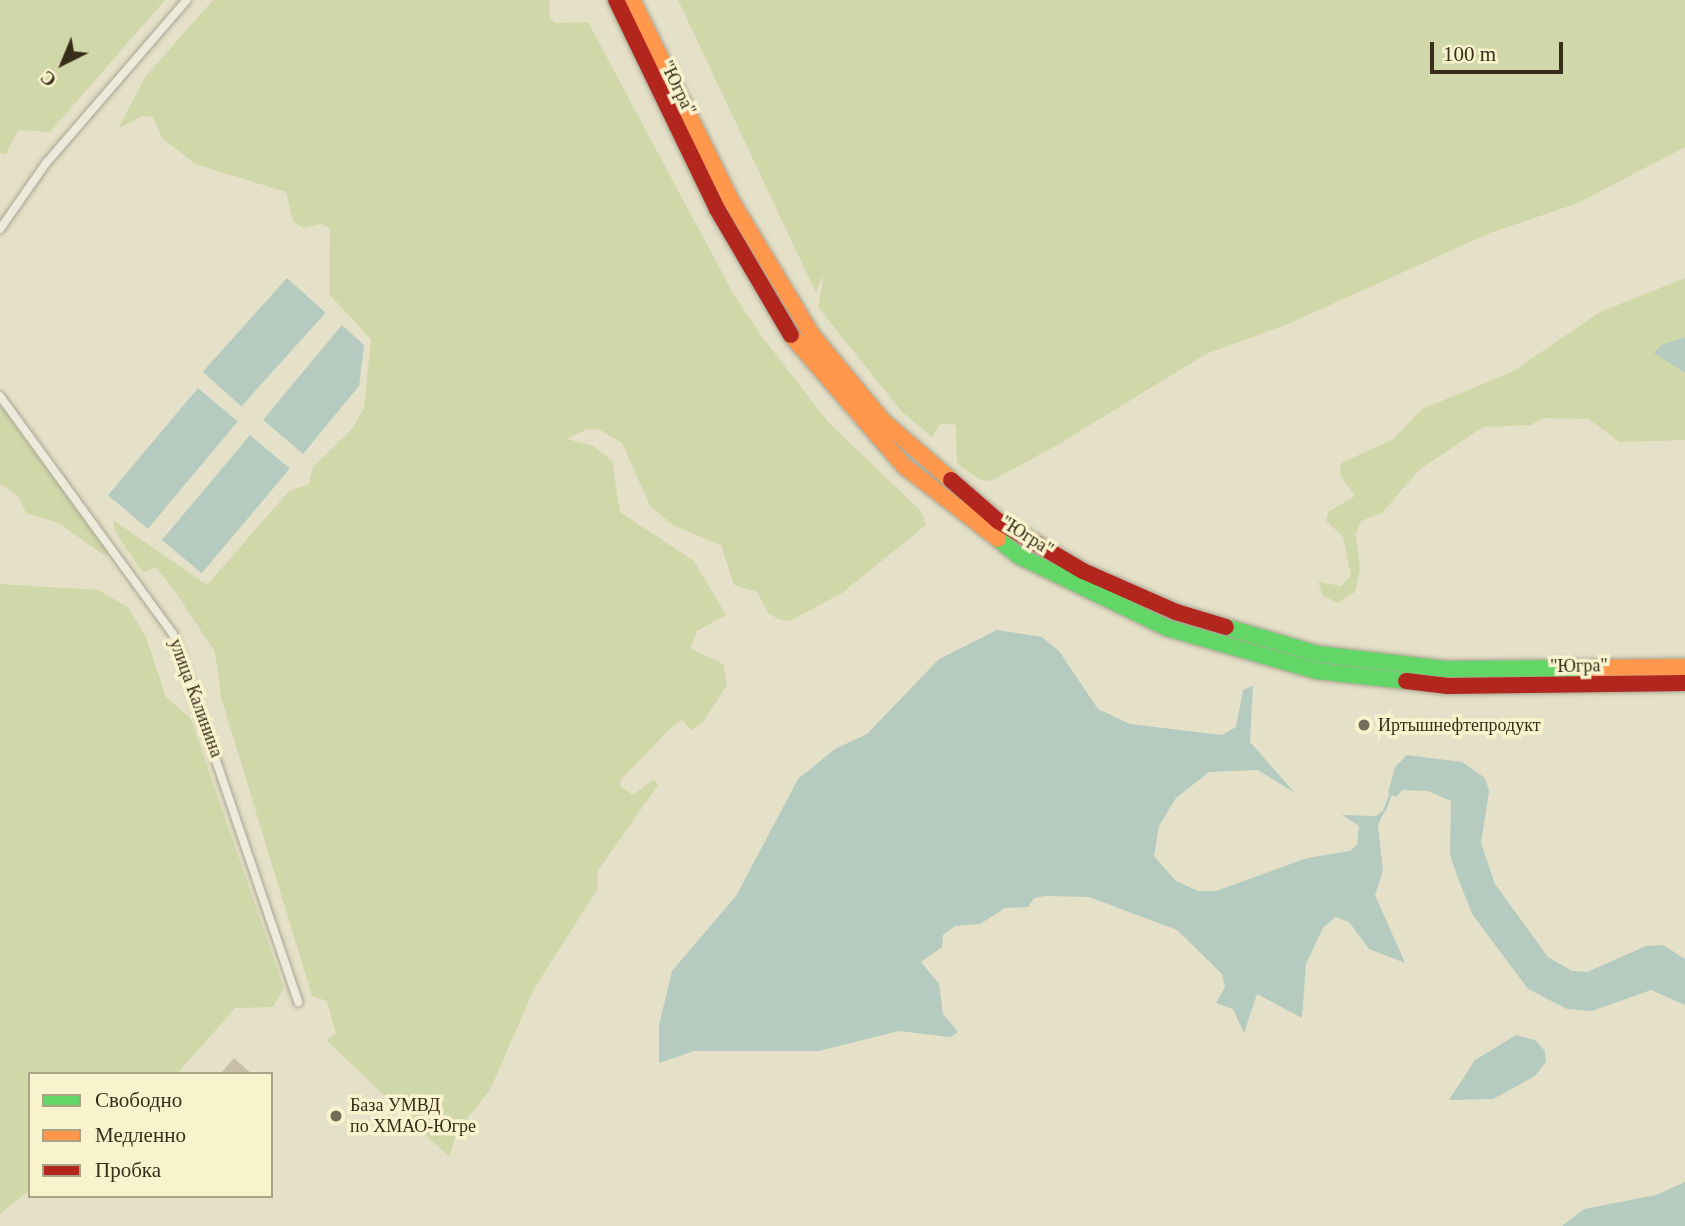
<!DOCTYPE html>
<html>
<head>
<meta charset="utf-8">
<style>
  body { margin:0 }
  #map { position:relative; width:1685px; height:1226px; overflow:hidden; background:#e5e1c8; font-family:"Times New Roman",serif }
  div>[style] { position:absolute }
  .green>* { inset:0; background:#d0d8a9 }
  .water>* { inset:0; background:#b5cbc0; transform-origin:0 0 }
  .stream>* { height:2.5px; margin:-1.25px; padding:0 1.25px; transform-origin:1.25px; border-radius:1.25px; background:#b5cbc0 }
  .building>* { inset:0; background:#c9bfa9 }
  .roads { filter:drop-shadow(0 0 2px #a9a492) drop-shadow(0 0 2px #a9a492) }
  .street>* { height:8px; margin:-4px; padding:0 4px; transform-origin:4px; border-radius:4px; background:#eceadb }
  .fast>* { height:16px; margin:-8px; padding:0 8px; transform-origin:8px; border-radius:8px; background:#63d668 }
  .slow>* { height:16px; margin:-8px; padding:0 8px; transform-origin:8px; border-radius:8px; background:#ff974d }
  .jam>* { height:16px; margin:-8px; padding:0 8px; transform-origin:8px; border-radius:8px; background:#b3261e }
  .dots>* { width:19px; height:19px; translate:-50% -50%; box-sizing:border-box; border:4px solid #f8f2cd; border-radius:50% }
  span { translate:-50% -50%; white-space:nowrap; text-align:center; line-height:1.15; -webkit-text-stroke:7px #f8f2cd; paint-order:stroke }
  .street-label { font-size:18px; color:#382d1b }
  .poi-label { font-size:18px; color:#382d1b }
  .left { translate:0 -50%; text-align:left }
  .legend { position:absolute; left:28px; top:1072px; width:245px; height:126px; box-sizing:border-box; background:#f8f2cd; border:2px solid #aba386; margin:0; padding:9px 12px; list-style:none; font-size:21px; color:#382d1b }
  .legend li { display:flex; align-items:center; gap:14px; height:35px }
  .legend b { width:35px; border:2px solid #aba386 }
  .north { position:absolute; left:28px; top:28px; width:70px; height:70px; -webkit-text-stroke:5px #f8f2cd; paint-order:stroke; rotate:223deg; font-size:19px; font-weight:700; line-height:28px; text-align:center; color:#382d1b }
  .north::after { content:''; display:block; margin:auto; width:24px; height:32px; background:#382d1b; clip-path:polygon(50% 0,100% 100%,50% 72%,0 100%) }
  .scale { position:absolute; left:1430px; top:42px; width:133px; height:32px; box-sizing:border-box; border:4px solid #382d1b; border-top:0; padding-left:9px; font-size:21px; line-height:24px; white-space:nowrap; color:#382d1b; -webkit-text-stroke:5px #f8f2cd; paint-order:stroke }
</style>
</head>
<body>
<div id="map">
  <div class="green">
    <div style="clip-path:polygon(0 0,165px 0,50px 132px,18px 130px,6px 154px,0 153px)"></div>
    <div style="clip-path:polygon(213px 0,550px 0,549px 18px,556px 23px,588px 22px,733px 293px,763px 338px,829px 423px,921px 511px,926px 525px,842px 593px,790px 621px,778px 619px,768px 613px,757px 592px,734px 585px,721px 545px,674px 526px,650px 506px,622px 443px,600px 430px,587px 429px,567px 439px,593px 446px,612px 461px,620px 512px,694px 561px,726px 615px,697px 631px,690px 648px,723px 664px,727px 685px,704px 721px,691px 730px,682px 720px,677px 722px,621px 779px,620px 786px,633px 795px,654px 779px,658px 785px,597px 872px,598px 888px,534px 989px,490px 1090px,457px 1131px,449px 1157px,326px 1040px,336px 1034px,327px 1001px,312px 996px,221px 697px,215px 652px,172px 587px,155px 567px,143px 573px,114px 530px,113px 520px,207px 585px,289px 491px,309px 484px,313px 467px,352px 429px,364px 408px,371px 339px,329px 294px,330px 228px,321px 224px,303px 228px,293px 221px,286px 192px,195px 164px,162px 138px,153px 117px,142px 116px,118px 129px,145px 77px)"></div>
    <div style="clip-path:polygon(678px 0,1685px 0,1685px 147px,1578px 203px,1490px 233px,1288px 324px,1206px 354px,1059px 444px,991px 481px,981px 480px,957px 464px,956px 425px,941px 423px,932px 437px,902px 412px,818px 307px,824px 273px,816px 293px)"></div>
    <div style="clip-path:polygon(1685px 278px,1685px 337px,1669px 342px,1664px 357px,1685px 373px,1685px 440px,1619px 442px,1589px 419px,1543px 418px,1531px 425px,1483px 427px,1419px 470px,1382px 513px,1361px 521px,1356px 534px,1360px 570px,1355px 592px,1338px 603px,1323px 596px,1318px 582px,1341px 586px,1351px 575px,1343px 537px,1326px 521px,1328px 512px,1355px 496px,1340px 476px,1341px 463px,1392px 440px,1422px 409px,1512px 372px,1600px 312px)"></div>
    <div style="clip-path:polygon(0 404px,107px 551px,107px 557px,58px 523px,26px 513px,19px 497px,0 484px)"></div>
    <div style="clip-path:polygon(0 584px,98px 590px,128px 607px,146px 637px,166px 697px,191px 719px,284px 988px,273px 1007px,235px 1008px,177px 1074px,30px 1074px,30px 1190px,0 1214px)"></div>
  </div>
  <div class="water">
    <div style="left:287px;top:278px;width:52px;height:126px;rotate:42deg"></div>
    <div style="clip-path:polygon(342px 325px,364px 345px,359px 386px,303px 454px,263px 420px)"></div>
    <div style="clip-path:polygon(1685px 337px,1685px 373px,1654px 353px,1661px 345px)"></div>
    <div style="left:198px;top:388px;width:52px;height:140px;rotate:40deg"></div>
    <div style="left:250px;top:435px;width:52px;height:137px;rotate:40deg"></div>
    <div style="clip-path:polygon(997px 630px,1042px 637px,1059px 651px,1098px 709px,1130px 724px,1222px 735px,1236px 727px,1243px 690px,1253px 686px,1250px 742px,1295px 793px,1258px 770px,1209px 772px,1176px 798px,1159px 826px,1154px 856px,1176px 881px,1198px 891px,1216px 891px,1307px 858px,1350px 851px,1357px 845px,1359px 826px,1342px 815px,1376px 816px,1386px 808px,1378px 825px,1383px 871px,1375px 895px,1405px 963px,1369px 949px,1349px 922px,1336px 917px,1323px 928px,1306px 964px,1302px 1018px,1257px 994px,1244px 1033px,1233px 1009px,1216px 1003px,1225px 987px,1222px 974px,1177px 930px,1089px 897px,1045px 896px,1034px 898px,1028px 907px,1005px 908px,980px 924px,955px 926px,943px 935px,942px 947px,921px 962px,939px 984px,943px 1014px,958px 1032px,950px 1037px,899px 1031px,819px 1051px,694px 1051px,659px 1063px,659px 1025px,672px 971px,736px 896px,798px 779px,835px 749px,867px 734px,939px 659px)"></div>
    <div style="clip-path:polygon(1407px 755px,1462px 762px,1485px 778px,1489px 791px,1481px 843px,1495px 884px,1548px 957px,1572px 971px,1587px 972px,1646px 946px,1663px 945px,1685px 959px,1685px 1005px,1651px 990px,1592px 1011px,1567px 1009px,1528px 989px,1472px 914px,1458px 878px,1450px 855px,1451px 801px,1428px 791px,1402px 790px,1396px 797px,1388px 793px,1395px 767px)"></div>
    <div style="clip-path:polygon(1516px 1035px,1535px 1040px,1545px 1051px,1546px 1062px,1535px 1076px,1493px 1099px,1449px 1100px,1475px 1060px)"></div>
    <div style="clip-path:polygon(1685px 1182px,1685px 1226px,1562px 1226px,1584px 1209px,1656px 1195px)"></div>
  </div>
  <div class="stream">
    <div style="left:1384px;top:810px;width:17px;rotate:-69deg"></div>
  </div>
  <div class="building">
    <div style="clip-path:polygon(234px 1058px,252px 1074px,220px 1074px)"></div>
  </div>
  <div class="roads">
    <div class="street">
      <div style="left:0;top:229px;width:82px;rotate:-55deg"></div>
      <div style="left:47px;top:162px;width:214px;rotate:-49.2deg"></div>
      <div style="left:0;top:396px;width:294px;rotate:54deg"></div>
      <div style="left:173px;top:634px;width:389px;rotate:71.2deg"></div>
    </div>
    <div class="fast">
      <div style="left:998px;top:539px;width:27px;rotate:39deg"></div>
      <div style="left:1019px;top:556px;width:165px;rotate:25.9deg"></div>
      <div style="left:1167px;top:628px;width:156px;rotate:16deg"></div>
      <div style="left:1317px;top:671px;width:90px;rotate:6.4deg"></div>
      <div style="left:1226px;top:627px;width:96px;rotate:16.4deg"></div>
      <div style="left:1318px;top:654px;width:128px;rotate:6.7deg"></div>
      <div style="left:1445px;top:669px;width:136px;rotate:-0.4deg"></div>
    </div>
    <div class="slow">
      <div style="left:632px;top:0;width:225px;rotate:63.7deg"></div>
      <div style="left:732px;top:202px;width:155px;rotate:59deg"></div>
      <div style="left:812px;top:335px;width:112px;rotate:50.5deg"></div>
      <div style="left:883px;top:421px;width:90px;rotate:40.9deg"></div>
      <div style="left:791px;top:335px;width:173px;rotate:49.2deg"></div>
      <div style="left:904px;top:466px;width:119px;rotate:37.8deg"></div>
      <div style="left:1581px;top:668px;width:104px;rotate:-0.6deg"></div>
    </div>
    <div class="jam">
      <div style="left:616px;top:0;width:232px;rotate:64.2deg"></div>
      <div style="left:717px;top:209px;width:146px;rotate:59.6deg"></div>
      <div style="left:951px;top:480px;width:62px;rotate:41.1deg"></div>
      <div style="left:998px;top:521px;width:99px;rotate:30.5deg"></div>
      <div style="left:1083px;top:571px;width:102px;rotate:23.8deg"></div>
      <div style="left:1176px;top:612px;width:52px;rotate:16.7deg"></div>
      <div style="left:1406px;top:681px;width:42px;rotate:6.8deg"></div>
      <div style="left:1448px;top:686px;width:237px;rotate:-0.7deg"></div>
    </div>
  </div>
  <div class="dots">
    <div style="left:1364px;top:725px;background:#756c58"></div>
    <div style="left:336px;top:1116px;background:#756c58"></div>
  </div>
  <div class="street-label">
    <span style="left:678px;top:88px;rotate:64deg">"Югра"</span>
    <span style="left:1027px;top:536px;rotate:32deg">"Югра"</span>
    <span style="left:1579px;top:666px;rotate:-1deg">"Югра"</span>
    <span style="left:196px;top:698px;rotate:70deg">улица Калинина</span>
  </div>
  <div class="poi-label">
    <span class="left" style="left:1378px;top:725px">Иртышнефтепродукт</span>
    <span class="left" style="left:350px;top:1116px">База УМВД<br>по ХМАО-Югре</span>
  </div>
  <ul class="legend">
  <li><b style="height:9px;background:#63d668"></b>Свободно</li>
  <li><b style="height:9px;background:#ff974d"></b>Медленно</li>
  <li><b style="height:9px;background:#b3261e"></b>Пробка</li>
  </ul>
  <div class="north">С</div>
  <div class="scale">100 m</div>
</div>
</body>
</html>
